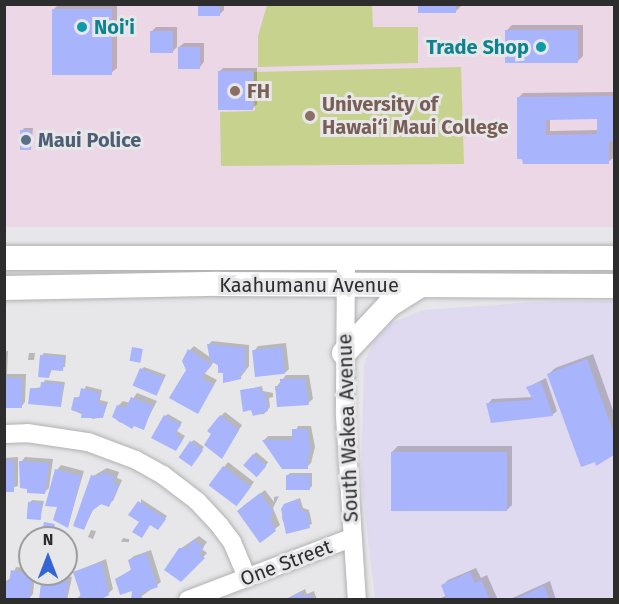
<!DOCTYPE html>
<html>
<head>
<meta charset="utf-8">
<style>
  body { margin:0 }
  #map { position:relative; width:619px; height:604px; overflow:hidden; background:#e7e7e9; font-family:"Fira Sans",sans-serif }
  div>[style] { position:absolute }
  .commercial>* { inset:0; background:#dfdaf0 }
  .education>* { inset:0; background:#ebd7e6; transform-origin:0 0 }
  .green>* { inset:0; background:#c8d28f }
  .shadow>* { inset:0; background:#0003; transform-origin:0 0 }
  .building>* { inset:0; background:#a8b4fb; transform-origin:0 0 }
  .roads { filter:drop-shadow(0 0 2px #b0b1b2) drop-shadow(0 0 2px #b0b1b2) }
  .minor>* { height:18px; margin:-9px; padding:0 9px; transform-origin:9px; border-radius:9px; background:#fff }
  .major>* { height:24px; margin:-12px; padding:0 12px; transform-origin:12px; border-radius:12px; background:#fff }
  .dots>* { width:16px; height:16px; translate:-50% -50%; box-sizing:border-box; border:3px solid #e7e7e9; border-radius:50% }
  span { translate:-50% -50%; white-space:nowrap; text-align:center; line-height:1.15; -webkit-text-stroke:6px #e7e7e9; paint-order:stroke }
  .culture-label { font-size:20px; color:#0d838f; font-weight:700 }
  .left { translate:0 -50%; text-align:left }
  .right { translate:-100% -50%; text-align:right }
  .education-label { font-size:20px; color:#785e54; font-weight:700 }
  .service-label { font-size:20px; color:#4e5e75; font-weight:700 }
  .street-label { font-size:20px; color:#2d2d2e }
  .frame { position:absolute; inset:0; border:6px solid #2d2d2e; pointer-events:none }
  .north { position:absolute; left:18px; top:526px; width:60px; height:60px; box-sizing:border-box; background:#e7e7e9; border:2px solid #9d9d9e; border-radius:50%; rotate:0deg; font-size:16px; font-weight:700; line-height:24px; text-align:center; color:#2d2d2e }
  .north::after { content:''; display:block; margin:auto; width:21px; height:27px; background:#3465d4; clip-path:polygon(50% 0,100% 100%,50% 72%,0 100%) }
</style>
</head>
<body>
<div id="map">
  <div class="commercial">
    <div style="clip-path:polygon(552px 301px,614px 301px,614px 599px,375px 599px,361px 479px,364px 364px,374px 341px,392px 323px,423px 310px)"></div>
  </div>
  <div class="education">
    <div style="left:5px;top:5px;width:609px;height:222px"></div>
  </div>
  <div class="green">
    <div style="clip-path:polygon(267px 5px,372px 5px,373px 27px,418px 27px,418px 63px,258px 67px,258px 36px)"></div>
    <div style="clip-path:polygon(461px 67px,464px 164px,221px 166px,220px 112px,255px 111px,254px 72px)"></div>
  </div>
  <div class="shadow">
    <div style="clip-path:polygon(59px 4px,117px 4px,117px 68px,111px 73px,53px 10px)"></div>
    <div style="clip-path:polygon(199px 4px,224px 4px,224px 10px,220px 14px)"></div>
    <div style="clip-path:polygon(419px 4px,462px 4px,462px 5px,456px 11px)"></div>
    <div style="clip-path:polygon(512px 25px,583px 25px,583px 56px,577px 62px,506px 31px)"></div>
    <div style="clip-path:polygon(156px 27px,177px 27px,177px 47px,173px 51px,151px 32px)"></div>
    <div style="clip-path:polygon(184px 43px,204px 43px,204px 62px,200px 67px,179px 47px)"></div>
    <div style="clip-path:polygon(223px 68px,257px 68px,257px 104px,253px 108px,219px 72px)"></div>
    <div style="clip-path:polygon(evenodd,614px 92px,614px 140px,613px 158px,608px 162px,524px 163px,519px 97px,523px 93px,614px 92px,599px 118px,599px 130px,550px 131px,550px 119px,599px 118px)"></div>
    <div style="clip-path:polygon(24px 128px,33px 128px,31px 149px,22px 131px)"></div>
    <div style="clip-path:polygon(212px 341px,249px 345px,249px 366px,240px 378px,225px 381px,225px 372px,214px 362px,204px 373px,217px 380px,197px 412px,189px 370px,190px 350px,194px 346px,211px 358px,208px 345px)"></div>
    <div style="clip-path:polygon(286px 343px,289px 369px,285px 373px,254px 351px,258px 346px)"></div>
    <div style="clip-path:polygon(4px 351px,8px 351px,7px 374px,26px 374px,25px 402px,21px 407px,4px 406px)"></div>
    <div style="clip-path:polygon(29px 353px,35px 353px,34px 360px,28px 360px)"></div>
    <div style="clip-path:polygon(44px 353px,66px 355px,65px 367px,52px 369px,49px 377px,41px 356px)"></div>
    <div style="clip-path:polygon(593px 354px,614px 413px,614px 453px,597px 464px,549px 374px,555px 368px)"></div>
    <div style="clip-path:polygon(144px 367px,166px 375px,157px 394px,142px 369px)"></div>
    <div style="clip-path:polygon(286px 375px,309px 375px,313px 399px,308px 403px,277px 386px)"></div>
    <div style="clip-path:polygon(546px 378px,557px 411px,552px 415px,488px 404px,492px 399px,533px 397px,528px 387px)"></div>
    <div style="clip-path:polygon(45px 380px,65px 382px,61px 405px,31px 389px,42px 387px)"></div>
    <div style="clip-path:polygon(86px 386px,102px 390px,100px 400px,108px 402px,103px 417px,93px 419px,72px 410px,75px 398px,81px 396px)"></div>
    <div style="clip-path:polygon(262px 386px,263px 391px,273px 393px,273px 397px,269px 398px,270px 407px,264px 414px,254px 415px,242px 391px)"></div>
    <div style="clip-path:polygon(137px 393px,157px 401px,143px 428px,119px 422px,114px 417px,119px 405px,123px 401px,130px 403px)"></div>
    <div style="clip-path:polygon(225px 412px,242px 425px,221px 457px,221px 416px)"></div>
    <div style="clip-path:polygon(168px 414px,182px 422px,177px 431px,185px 436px,179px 446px,165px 416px)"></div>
    <div style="clip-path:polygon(298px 426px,311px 426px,315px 447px,311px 463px,307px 467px,282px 467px,264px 440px,268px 436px,293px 436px)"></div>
    <div style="clip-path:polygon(194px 440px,204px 447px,194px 462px,191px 442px)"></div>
    <div style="clip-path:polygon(398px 446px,512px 446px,512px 505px,506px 511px,392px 452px)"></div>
    <div style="left:256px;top:452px;width:16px;height:17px;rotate:40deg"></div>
    <div style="clip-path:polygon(18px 457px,18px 486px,4px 490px,4px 458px)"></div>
    <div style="clip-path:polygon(25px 457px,53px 459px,49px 488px,44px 493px,29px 487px,21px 462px)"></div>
    <div style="clip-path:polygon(228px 462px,254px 482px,240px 501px,211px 484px)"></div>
    <div style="clip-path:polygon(61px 465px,84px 471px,68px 526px,57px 470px)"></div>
    <div style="clip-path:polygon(107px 468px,119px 472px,117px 478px,122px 480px,113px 501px,95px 506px,84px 528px,93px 476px)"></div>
    <div style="clip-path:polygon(290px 473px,312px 473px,312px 486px,309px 489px,287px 476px)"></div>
    <div style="clip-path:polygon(265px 490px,274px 502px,274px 497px,279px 496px,273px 508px,280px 525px,261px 540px,243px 506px)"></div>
    <div style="clip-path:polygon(300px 498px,303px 508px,309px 510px,312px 524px,287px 533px,282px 518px,285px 504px)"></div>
    <div style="clip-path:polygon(141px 499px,167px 516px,161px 526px,141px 522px)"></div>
    <div style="clip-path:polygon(32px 500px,44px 501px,40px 518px,29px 503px)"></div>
    <div style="clip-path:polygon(4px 503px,6px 503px,4px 517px)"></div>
    <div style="clip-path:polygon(91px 530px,96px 531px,93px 539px,88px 537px)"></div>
    <div style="clip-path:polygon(199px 536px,207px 542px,202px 549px,207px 553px,181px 580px,180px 549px)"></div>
    <div style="clip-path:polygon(123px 538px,129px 539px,129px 542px,121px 542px)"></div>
    <div style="clip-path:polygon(151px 550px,161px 582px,142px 596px,117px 580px,132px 569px,129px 560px,134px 556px)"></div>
    <div style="clip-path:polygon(106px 559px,113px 589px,101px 600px,77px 600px,81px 594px,74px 572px)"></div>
    <div style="clip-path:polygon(16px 567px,30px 568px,30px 574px,35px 574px,33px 594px,29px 598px,4px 599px,4px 582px,11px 578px)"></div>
    <div style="clip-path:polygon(476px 568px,481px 578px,487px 575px,498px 600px,437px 600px,447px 595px,442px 586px,448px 580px)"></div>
    <div style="clip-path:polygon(44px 574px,72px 577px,67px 600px,41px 600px)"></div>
    <div style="clip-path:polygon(550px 581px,556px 600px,508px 600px)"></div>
    <div style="clip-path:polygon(305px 589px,307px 594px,314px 591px,317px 600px,274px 600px,286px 599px)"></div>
  </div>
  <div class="building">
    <div style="left:198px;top:4px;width:22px;height:12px"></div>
    <div style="left:418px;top:4px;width:38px;height:9px"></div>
    <div style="left:112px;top:9px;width:66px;height:60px;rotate:90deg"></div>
    <div style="left:578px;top:30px;width:33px;height:73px;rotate:90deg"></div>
    <div style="left:150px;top:31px;width:23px;height:22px"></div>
    <div style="left:178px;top:47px;width:22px;height:22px"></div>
    <div style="left:253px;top:71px;width:39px;height:35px;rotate:90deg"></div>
    <div style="clip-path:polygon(evenodd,614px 96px,614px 141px,609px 142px,609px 164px,523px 164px,522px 159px,517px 159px,517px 97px,614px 96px,597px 119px,597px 134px,546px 135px,546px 120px,597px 119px)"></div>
    <div style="left:20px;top:130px;width:11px;height:20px"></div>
    <div style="clip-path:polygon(207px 344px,245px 348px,245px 372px,241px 372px,241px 379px,223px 383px,223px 373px,218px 373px,218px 365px,210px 361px)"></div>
    <div style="left:132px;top:347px;width:11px;height:14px;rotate:10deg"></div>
    <div style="left:282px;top:347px;width:27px;height:30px;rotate:84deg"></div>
    <div style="clip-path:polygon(188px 349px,212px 365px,201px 378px,214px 385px,198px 414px,169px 398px,186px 370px,182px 361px)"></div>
    <div style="clip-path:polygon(40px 355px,64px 357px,63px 371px,50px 370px,49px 378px,38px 377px)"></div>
    <div style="clip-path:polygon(587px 359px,614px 434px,614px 455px,596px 466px,595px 462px,581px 467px,547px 374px)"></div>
    <div style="left:140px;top:368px;width:26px;height:19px;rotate:23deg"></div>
    <div style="left:4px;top:378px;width:18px;height:30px"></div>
    <div style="clip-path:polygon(280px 379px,305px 379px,309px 405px,277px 407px,275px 386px,280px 386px)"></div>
    <div style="clip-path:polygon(41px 382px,63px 384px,61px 407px,28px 404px,30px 388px,40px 389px)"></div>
    <div style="clip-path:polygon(541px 382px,553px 416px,491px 423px,486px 403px,533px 400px,526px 387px)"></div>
    <div style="clip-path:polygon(260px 387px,261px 393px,265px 392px,268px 411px,253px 416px,251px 410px,243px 412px,240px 390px)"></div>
    <div style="clip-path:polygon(81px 388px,100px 393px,98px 403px,106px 405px,103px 418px,81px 418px,82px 413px,71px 410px,74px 397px,79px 398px)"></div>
    <div style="clip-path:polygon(131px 397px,153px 406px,144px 430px,134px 426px,132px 429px,112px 417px,117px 405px,126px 408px)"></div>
    <div style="clip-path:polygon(164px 415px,181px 425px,175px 434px,183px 439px,176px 451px,151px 438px)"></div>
    <div style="clip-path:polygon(220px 415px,239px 430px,222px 459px,204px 445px,211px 434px,207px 431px)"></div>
    <div style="clip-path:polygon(292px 429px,307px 429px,311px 453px,308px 453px,308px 469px,282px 469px,262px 440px,292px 440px)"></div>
    <div style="left:190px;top:441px;width:16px;height:20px;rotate:35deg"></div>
    <div style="left:391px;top:452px;width:116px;height:59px"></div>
    <div style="left:253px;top:454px;width:18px;height:15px;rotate:41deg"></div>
    <div style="left:4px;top:461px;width:10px;height:31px"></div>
    <div style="clip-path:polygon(19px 461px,49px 463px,45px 494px,27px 493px,27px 489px,20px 488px)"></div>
    <div style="left:223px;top:466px;width:35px;height:24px;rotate:37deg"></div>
    <div style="clip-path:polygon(55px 469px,81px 476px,68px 528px,53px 520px,57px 507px,45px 506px)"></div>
    <div style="clip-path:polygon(101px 472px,115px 477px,113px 483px,119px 485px,109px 507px,101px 504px,92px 511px,84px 530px,73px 526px,91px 475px,99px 477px)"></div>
    <div style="left:310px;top:475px;width:15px;height:24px;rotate:90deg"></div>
    <div style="clip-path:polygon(260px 493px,273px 511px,270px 518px,276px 531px,260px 543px,237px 511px)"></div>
    <div style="clip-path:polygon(298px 499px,301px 510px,307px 512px,310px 528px,286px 534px,281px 509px,284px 504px)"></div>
    <div style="clip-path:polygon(138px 501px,166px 519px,158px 530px,150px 525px,142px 538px,132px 532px,139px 522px,128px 515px)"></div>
    <div style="left:28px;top:502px;width:14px;height:17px;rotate:4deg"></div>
    <div style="left:44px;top:522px;width:11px;height:11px;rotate:10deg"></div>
    <div style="clip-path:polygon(193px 540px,204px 547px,199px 554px,205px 558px,181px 582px,164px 570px,179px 548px,187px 548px)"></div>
    <div style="clip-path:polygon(146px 553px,158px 587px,141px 593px,142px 598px,137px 600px,131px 600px,132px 591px,120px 595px,115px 579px,131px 570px,128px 560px)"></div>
    <div style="clip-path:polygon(102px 562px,109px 595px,100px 600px,73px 600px,81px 596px,73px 572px)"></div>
    <div style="clip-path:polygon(11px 570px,32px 574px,30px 599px,4px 600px,4px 582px,9px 582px)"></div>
    <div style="clip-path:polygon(470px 572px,475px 583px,481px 580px,490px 600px,442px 600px,446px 598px,441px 585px)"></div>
    <div style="clip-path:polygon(42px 574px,55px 574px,55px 579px,68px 581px,66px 600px,39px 600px)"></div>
    <div style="clip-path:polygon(544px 586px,550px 600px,513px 600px)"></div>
    <div style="clip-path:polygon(301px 592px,303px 597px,310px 594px,312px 600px,286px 600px)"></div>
  </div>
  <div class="roads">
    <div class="minor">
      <div style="left:346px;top:256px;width:160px;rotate:90.4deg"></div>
      <div style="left:345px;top:416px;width:184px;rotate:86.3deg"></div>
      <div style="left:4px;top:434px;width:23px;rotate:-2deg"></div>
      <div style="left:27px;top:433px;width:62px;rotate:8.4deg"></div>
      <div style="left:88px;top:442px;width:51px;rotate:20.6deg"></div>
      <div style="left:136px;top:460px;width:31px;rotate:29deg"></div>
      <div style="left:163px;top:475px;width:43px;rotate:37.4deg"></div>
      <div style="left:197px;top:501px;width:34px;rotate:47deg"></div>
      <div style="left:220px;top:526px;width:20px;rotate:53deg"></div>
      <div style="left:232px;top:542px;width:39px;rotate:67deg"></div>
      <div style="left:188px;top:600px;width:174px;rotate:-20.8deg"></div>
    </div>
    <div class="major">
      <div style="left:4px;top:258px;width:610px"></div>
      <div style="left:4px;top:288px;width:215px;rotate:-1.1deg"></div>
      <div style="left:219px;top:284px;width:395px;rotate:0.3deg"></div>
      <div style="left:344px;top:353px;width:66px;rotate:-46.8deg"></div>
      <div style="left:389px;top:305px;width:36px;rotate:-32deg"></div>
    </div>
  </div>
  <div class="dots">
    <div style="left:82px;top:27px;background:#0f9aa8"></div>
    <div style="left:541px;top:47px;background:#0f9aa8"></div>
    <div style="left:235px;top:91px;background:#8d6e63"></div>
    <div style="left:310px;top:116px;background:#8d6e63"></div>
    <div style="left:26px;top:140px;background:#5c6f8a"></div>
  </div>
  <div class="culture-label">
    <span class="left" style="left:94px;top:27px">Noi'i</span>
    <span class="right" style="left:529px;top:47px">Trade Shop</span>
  </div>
  <div class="education-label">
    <span class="left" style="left:247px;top:91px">FH</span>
    <span class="left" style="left:322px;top:116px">University of<br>Hawai‘i Maui College</span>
  </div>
  <div class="service-label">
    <span class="left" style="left:38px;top:140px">Maui Police</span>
  </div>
  <div class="street-label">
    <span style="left:309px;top:285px">Kaahumanu Avenue</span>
    <span style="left:348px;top:428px;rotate:-92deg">South Wakea Avenue</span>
    <span style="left:286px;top:563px;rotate:-21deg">One Street</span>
  </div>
  <div class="frame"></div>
  <div class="north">N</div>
</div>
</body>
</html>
